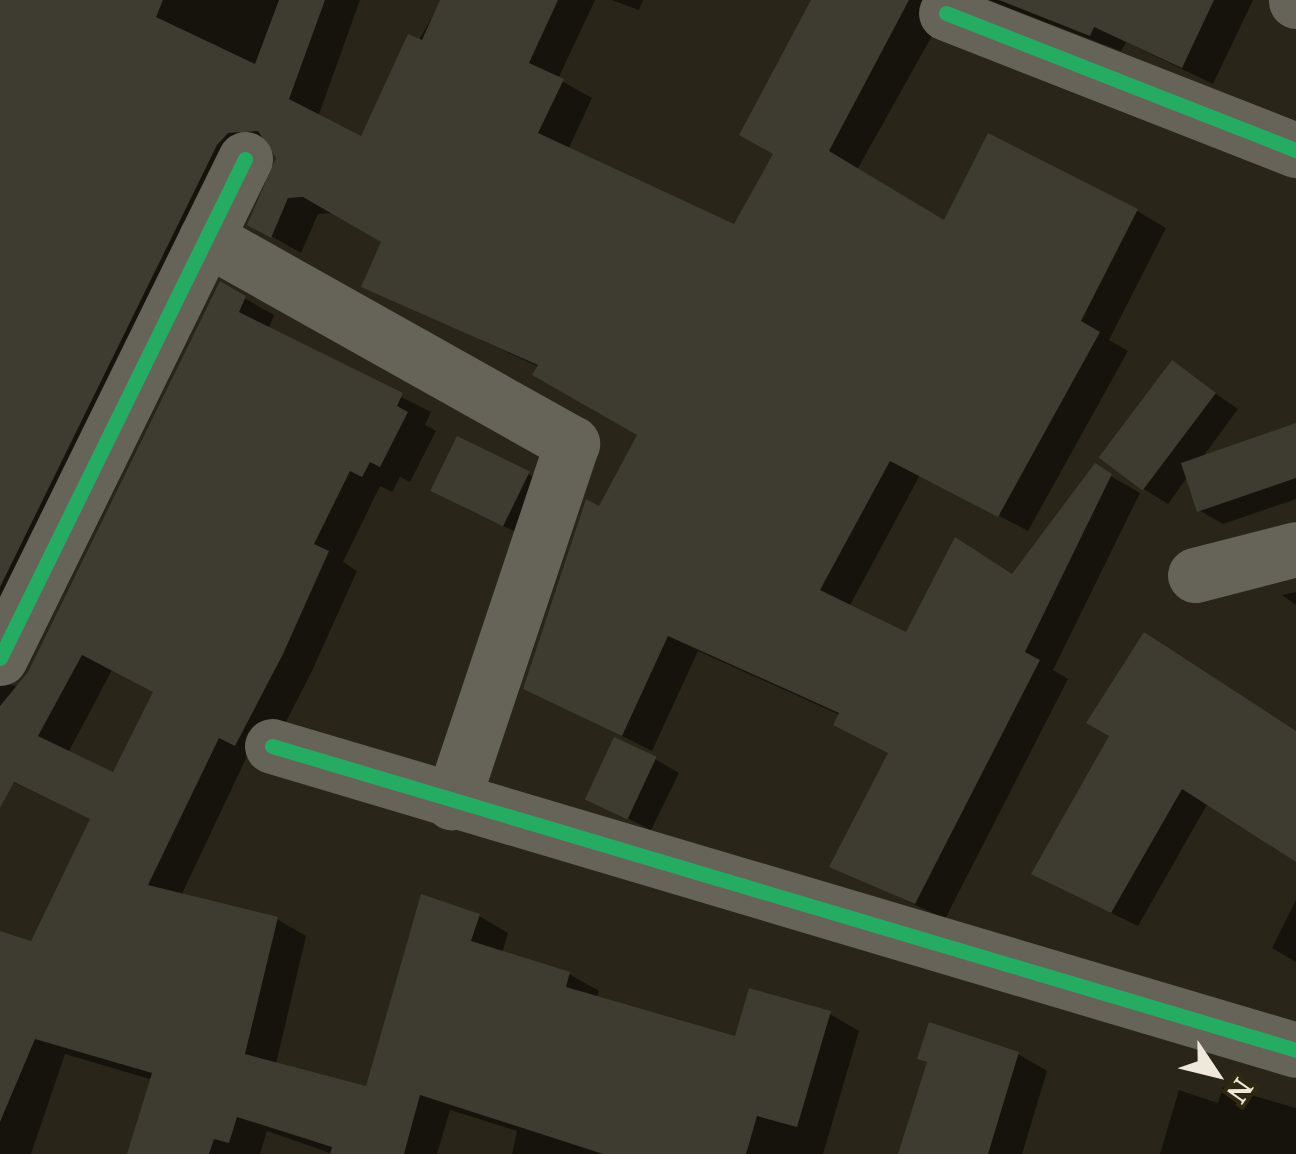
<!DOCTYPE html>
<html>
<head>
<meta charset="utf-8">
<style>
  body { margin:0 }
  #map { position:relative; width:1296px; height:1154px; overflow:hidden; background:#292518; font-family:"Noto Serif",serif }
  div>[style] { position:absolute }
  .shadow>* { inset:0; background:#0007 }
  .building>* { inset:0; background:#3e3b30; transform-origin:0 0 }
  .minor>* { height:55px; margin:-27.5px; padding:0 27.5px; transform-origin:27.5px; border-radius:27.5px; background:#666359 }
  .cycleway>* { height:15px; margin:-7.5px; padding:0 7.5px; transform-origin:7.5px; border-radius:7.5px; background:#26ab63 }
  span { translate:-50% -50%; white-space:nowrap; text-align:center; line-height:1.15; -webkit-text-stroke:9px #302911; paint-order:stroke }
  .north { position:absolute; left:1166px; top:1024px; width:100px; height:100px; -webkit-text-stroke:8px #302911; paint-order:stroke; rotate:125deg; font-size:28px; font-weight:700; line-height:40px; text-align:center; color:#eee9db }
  .north::after { content:''; display:block; margin:auto; width:35px; height:45px; background:#eee9db; clip-path:polygon(50% 0,100% 100%,50% 72%,0 100%) }
</style>
</head>
<body>
<div id="map">
  <div class="shadow">
    <div style="clip-path:polygon(0 0,360px 0,318px 117px,362px 139px,442px 0,595px 0,558px 79px,592px 98px,568px 150px,735px 227px,776px 154px,814px 0,952px 0,857px 170px,945px 223px,1137px 211px,1166px 228px,1109px 340px,1128px 351px,1028px 531px,920px 475px,849px 607px,908px 636px,1014px 575px,1095px 467px,1140px 493px,1053px 670px,1068px 679px,945px 919px,833px 866px,890px 754px,840px 715px,698px 651px,652px 751px,526px 688px,641px 434px,539px 367px,365px 286px,384px 241px,335px 213px,318px 214px,301px 253px,250px 224px,279px 156px,273px 148px,257px 149px,0 672px)"></div>
    <div style="clip-path:polygon(612px 0,643px 0,639px 10px)"></div>
    <div style="clip-path:polygon(988px 0,1253px 0,1213px 84px,1126px 42px,1121px 51px)"></div>
    <div style="clip-path:polygon(evenodd,221px 285px,274px 315px,268px 330px,431px 412px,425px 425px,436px 431px,410px 482px,400px 477px,392px 492px,380px 486px,343px 562px,357px 571px,312px 671px,266px 761px,249px 752px,181px 896px,277px 919px,306px 936px,276px 1064px,368px 1089px,479px 916px,508px 933px,502px 953px,569px 974px,599px 991px,596px 999px,736px 1039px,830px 1014px,859px 1031px,823px 1154px,512px 1154px,517px 1131px,450px 1110px,437px 1154px,333px 1154px,267px 1131px,260px 1154px,130px 1154px,153px 1080px,65px 1054px,31px 1154px,0 1154px,0 934px,33px 944px,93px 820px,0 776px,0 681px,18px 687px,30px 673px,221px 285px,112px 670px,156px 692px,114px 775px,68px 753px,112px 670px)"></div>
    <div style="clip-path:polygon(1173px 364px,1238px 409px,1202px 458px,1296px 426px,1296px 499px,1223px 524px,1199px 510px,1188px 476px,1168px 504px,1142px 488px)"></div>
    <div style="clip-path:polygon(528px 474px,552px 488px,535px 541px,461px 506px)"></div>
    <div style="clip-path:polygon(1296px 592px,1296px 605px,1282px 595px)"></div>
    <div style="clip-path:polygon(1170px 650px,1296px 734px,1296px 859px,1208px 803px,1138px 926px,1060px 888px)"></div>
    <div style="clip-path:polygon(655px 759px,679px 773px,651px 830px,587px 798px)"></div>
    <div style="clip-path:polygon(1296px 900px,1296px 962px,1272px 948px)"></div>
    <div style="clip-path:polygon(1018px 1054px,1047px 1071px,1022px 1154px,901px 1154px)"></div>
    <div style="clip-path:polygon(1223px 1087px,1296px 1108px,1296px 1154px,1160px 1154px,1179px 1090px,1218px 1103px)"></div>
  </div>
  <div class="building">
    <div style="clip-path:polygon(0 0,163px 0,156px 17px,255px 64px,279px 0,325px 0,289px 99px,361px 136px,408px 34px,422px 40px,440px 0,558px 0,529px 63px,564px 79px,538px 133px,734px 224px,773px 154px,739px 135px,811px 0,909px 0,829px 151px,944px 220px,988px 133px,1138px 209px,1081px 321px,1100px 332px,998px 517px,890px 461px,820px 590px,906px 632px,955px 537px,1012px 574px,1095px 463px,1112px 474px,1025px 652px,1040px 660px,915px 904px,829px 867px,888px 753px,833px 725px,839px 713px,668px 636px,622px 736px,523px 689px,586px 499px,599px 506px,637px 435px,532px 375px,538px 365px,361px 287px,381px 242px,303px 197px,288px 198px,271px 238px,247px 225px,276px 158px,258px 131px,228px 133px,217px 145px,0 587px)"></div>
    <div style="clip-path:polygon(999px 0,1214px 0,1182px 68px,1094px 27px,1090px 36px)"></div>
    <div style="clip-path:polygon(evenodd,220px 281px,246px 296px,239px 312px,403px 393px,397px 406px,408px 412px,380px 467px,370px 462px,362px 477px,350px 471px,314px 544px,329px 551px,283px 654px,235px 746px,219px 738px,148px 885px,278px 917px,245px 1054px,366px 1086px,421px 894px,480px 914px,471px 941px,570px 972px,566px 987px,735px 1036px,749px 988px,831px 1011px,797px 1127px,757px 1116px,746px 1154px,603px 1154px,420px 1095px,404px 1154px,330px 1154px,332px 1147px,237px 1117px,229px 1143px,214px 1139px,209px 1154px,127px 1154px,152px 1073px,35px 1039px,0 1122px,0 931px,31px 941px,90px 819px,14px 782px,0 808px,0 706px,28px 672px,220px 281px,82px 655px,153px 692px,113px 772px,38px 736px,82px 655px)"></div>
    <div style="left:1172px;top:360px;width:55px;height:122px;rotate:37deg"></div>
    <div style="clip-path:polygon(1296px 423px,1296px 478px,1197px 512px,1181px 463px)"></div>
    <div style="left:457px;top:436px;width:81px;height:61px;rotate:26deg"></div>
    <div style="clip-path:polygon(1144px 632px,1296px 731px,1296px 862px,1182px 789px,1111px 913px,1031px 874px,1109px 736px,1086px 723px)"></div>
    <div style="left:614px;top:737px;width:47px;height:69px;rotate:25deg"></div>
    <div style="clip-path:polygon(929px 1022px,1019px 1052px,988px 1154px,898px 1154px,927px 1062px,917px 1059px)"></div>
  </div>
  <div class="minor">
    <div style="left:1296px;top:0;width:1px;rotate:90deg"></div>
    <div style="left:946px;top:13px;width:376px;rotate:21.4deg"></div>
    <div style="left:206px;top:238px;width:420px;rotate:29.3deg"></div>
    <div style="left:572px;top:443px;width:379px;rotate:108.5deg"></div>
    <div style="left:1195px;top:575px;width:104px;rotate:-14.4deg"></div>
    <div style="left:0;top:658px;width:556px;rotate:-63.85deg"></div>
    <div style="left:272px;top:746px;width:1068px;rotate:16.53deg"></div>
  </div>
  <div class="cycleway">
    <div style="left:946px;top:13px;width:376px;rotate:21.4deg"></div>
    <div style="left:0;top:658px;width:556px;rotate:-63.85deg"></div>
    <div style="left:272px;top:746px;width:1068px;rotate:16.53deg"></div>
  </div>
  <div class="north">N</div>
</div>
</body>
</html>
